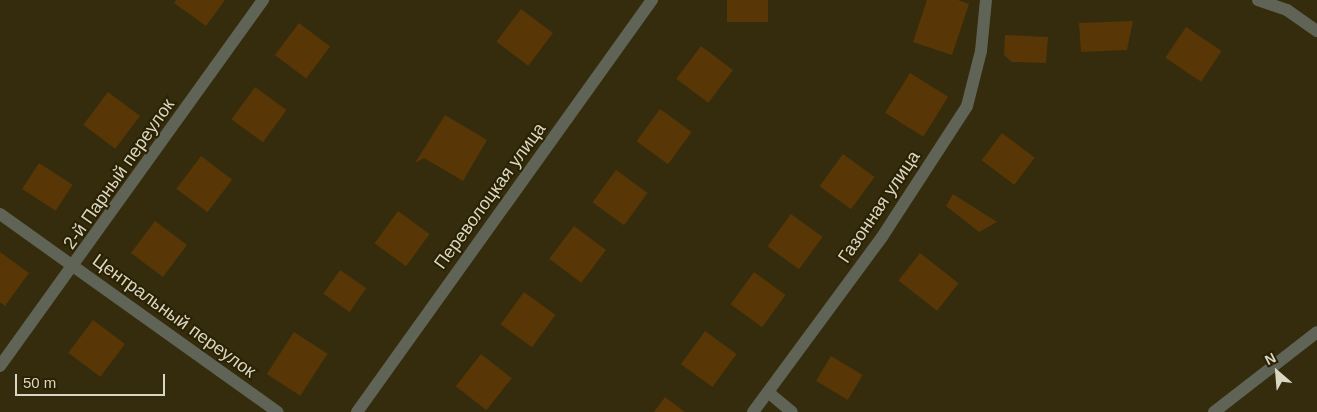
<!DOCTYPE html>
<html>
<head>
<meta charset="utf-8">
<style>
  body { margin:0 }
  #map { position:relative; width:1317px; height:412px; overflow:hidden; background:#342c0c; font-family:Helvetica,sans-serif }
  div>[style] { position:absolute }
  .building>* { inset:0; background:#593605; transform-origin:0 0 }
  .minor>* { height:12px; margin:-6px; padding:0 6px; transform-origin:6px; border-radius:6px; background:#606456 }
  span { translate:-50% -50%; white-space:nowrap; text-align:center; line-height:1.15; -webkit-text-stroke:4px #2a2202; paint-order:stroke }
  .street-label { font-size:18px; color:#dad6c4 }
  .north { position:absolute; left:1252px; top:347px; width:50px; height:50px; -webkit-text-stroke:4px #2a2202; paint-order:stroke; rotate:333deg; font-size:14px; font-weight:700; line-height:20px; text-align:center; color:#dad6c4 }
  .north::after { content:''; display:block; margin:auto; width:18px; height:22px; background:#dad6c4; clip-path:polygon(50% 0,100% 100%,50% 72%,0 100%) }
  .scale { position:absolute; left:15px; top:374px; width:150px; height:22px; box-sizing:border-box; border:2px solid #dad6c4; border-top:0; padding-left:6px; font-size:15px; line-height:18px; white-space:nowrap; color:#dad6c4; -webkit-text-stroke:4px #2a2202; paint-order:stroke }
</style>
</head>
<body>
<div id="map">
  <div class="building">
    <div style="clip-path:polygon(176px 0,225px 0,206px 26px,174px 3px)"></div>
    <div style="left:727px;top:0;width:41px;height:22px"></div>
    <div style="clip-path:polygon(927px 0,958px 0,969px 4px,952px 55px,913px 42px)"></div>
    <div style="left:521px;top:9px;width:40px;height:41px;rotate:37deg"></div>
    <div style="clip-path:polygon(1133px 21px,1127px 50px,1081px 52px,1079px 23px)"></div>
    <div style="left:299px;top:23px;width:39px;height:40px;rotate:37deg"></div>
    <div style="left:1186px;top:27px;width:43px;height:37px;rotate:34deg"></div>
    <div style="clip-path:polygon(1005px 35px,1048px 37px,1046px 63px,1012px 62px,1004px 55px)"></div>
    <div style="left:701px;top:46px;width:40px;height:41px;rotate:37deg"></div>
    <div style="left:910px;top:73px;width:45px;height:47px;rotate:32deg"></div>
    <div style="left:255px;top:87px;width:39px;height:40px;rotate:36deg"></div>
    <div style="left:108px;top:92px;width:40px;height:41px;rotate:37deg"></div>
    <div style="left:660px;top:109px;width:39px;height:40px;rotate:36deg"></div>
    <div style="clip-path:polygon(445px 115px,487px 140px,463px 181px,424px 158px,415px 163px)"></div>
    <div style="left:1002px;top:133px;width:41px;height:34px;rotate:37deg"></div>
    <div style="left:843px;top:154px;width:39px;height:40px;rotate:36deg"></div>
    <div style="left:201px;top:156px;width:39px;height:41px;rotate:37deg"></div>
    <div style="left:39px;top:163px;width:40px;height:31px;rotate:33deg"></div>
    <div style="left:616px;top:170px;width:39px;height:40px;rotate:36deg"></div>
    <div style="clip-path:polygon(953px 194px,997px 222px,979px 232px,946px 206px)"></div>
    <div style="left:398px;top:211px;width:39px;height:40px;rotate:36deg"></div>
    <div style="left:791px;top:214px;width:39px;height:40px;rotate:36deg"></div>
    <div style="left:155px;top:221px;width:40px;height:40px;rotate:37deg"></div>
    <div style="left:574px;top:226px;width:40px;height:41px;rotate:37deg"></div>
    <div style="clip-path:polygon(0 252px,29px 273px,5px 306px,0 302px)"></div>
    <div style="left:920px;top:253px;width:49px;height:35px;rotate:38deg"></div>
    <div style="left:340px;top:270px;width:32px;height:29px;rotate:35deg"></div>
    <div style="left:754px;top:272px;width:39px;height:40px;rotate:36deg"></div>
    <div style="left:524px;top:292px;width:39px;height:40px;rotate:36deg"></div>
    <div style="left:93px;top:320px;width:40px;height:41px;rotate:37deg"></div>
    <div style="left:705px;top:331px;width:39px;height:41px;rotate:36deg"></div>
    <div style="left:294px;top:332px;width:40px;height:50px;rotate:33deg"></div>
    <div style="left:481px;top:354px;width:39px;height:41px;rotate:38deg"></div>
    <div style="left:831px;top:356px;width:37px;height:29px;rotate:31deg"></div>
    <div style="clip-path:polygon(665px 397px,685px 412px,654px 412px)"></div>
  </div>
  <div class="minor">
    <div style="left:1258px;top:0;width:31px;rotate:19deg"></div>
    <div style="left:1287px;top:10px;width:37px;rotate:35deg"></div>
    <div style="left:0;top:214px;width:341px;rotate:35.5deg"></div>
    <div style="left:0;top:366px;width:451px;rotate:-54.3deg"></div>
    <div style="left:768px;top:392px;width:31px;rotate:40deg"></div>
    <div style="left:357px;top:412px;width:507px;rotate:-54.4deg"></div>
    <div style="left:753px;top:412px;width:217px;rotate:-53.6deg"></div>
    <div style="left:882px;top:237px;width:156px;rotate:-57deg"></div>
    <div style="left:967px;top:106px;width:57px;rotate:-75.7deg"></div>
    <div style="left:981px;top:51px;width:51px;rotate:-84.4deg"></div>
    <div style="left:1214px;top:412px;width:130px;rotate:-37.8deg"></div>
  </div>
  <div class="street-label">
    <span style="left:119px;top:174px;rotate:-55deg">2-й Парный переулок</span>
    <span style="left:490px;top:196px;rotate:-54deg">Переволоцкая улица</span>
    <span style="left:879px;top:207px;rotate:-56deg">Газонная улица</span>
    <span style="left:174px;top:316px;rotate:36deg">Центральный переулок</span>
  </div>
  <div class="north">N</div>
  <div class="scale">50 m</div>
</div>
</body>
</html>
